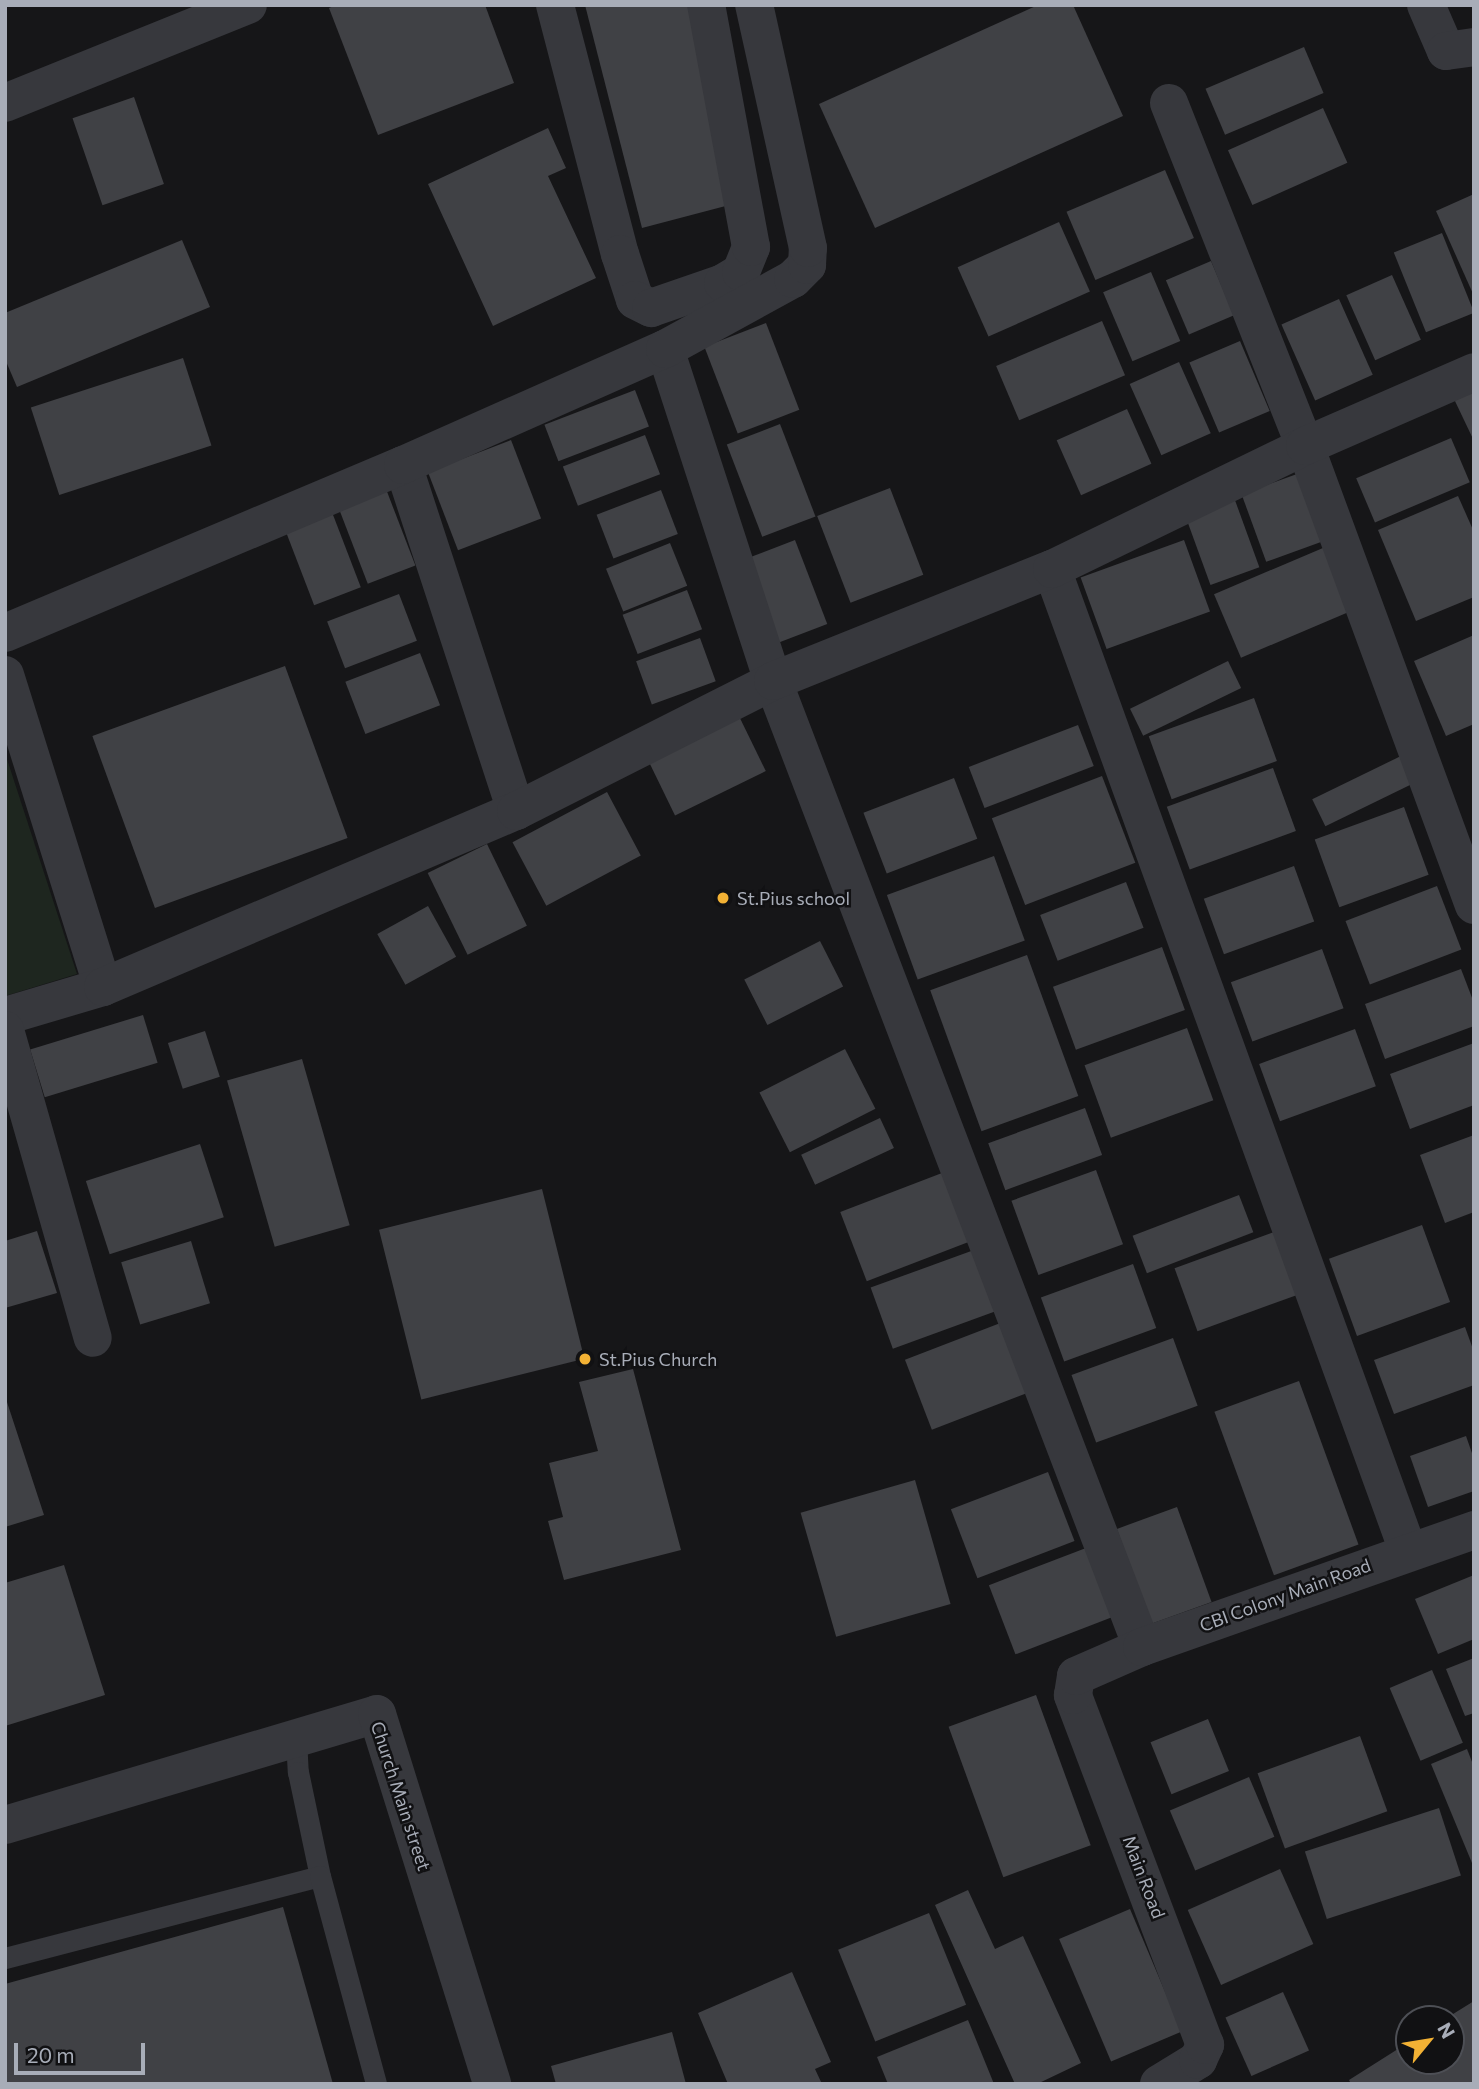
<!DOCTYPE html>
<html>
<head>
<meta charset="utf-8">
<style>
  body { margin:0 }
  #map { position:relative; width:1479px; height:2089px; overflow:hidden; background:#161618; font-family:Commissioner,sans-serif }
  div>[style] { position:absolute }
  .green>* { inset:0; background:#1e261f }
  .building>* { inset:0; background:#404145; transform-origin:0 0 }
  .lane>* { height:21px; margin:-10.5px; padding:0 10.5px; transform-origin:10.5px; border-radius:10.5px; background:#37383d }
  .street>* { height:38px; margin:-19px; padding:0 19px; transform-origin:19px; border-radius:19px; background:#37383d }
  .dots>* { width:19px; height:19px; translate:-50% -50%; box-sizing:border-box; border:4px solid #111113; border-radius:50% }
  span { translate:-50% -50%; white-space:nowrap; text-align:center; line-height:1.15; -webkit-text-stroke:5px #111113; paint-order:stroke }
  .poi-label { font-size:18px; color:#a8adb8 }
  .left { translate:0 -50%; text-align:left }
  .street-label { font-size:18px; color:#a8adb8 }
  .frame { position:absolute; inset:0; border:7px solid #a8adb8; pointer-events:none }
  .north { position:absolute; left:1395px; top:2005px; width:70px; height:70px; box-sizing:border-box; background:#111113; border:2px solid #4d4f55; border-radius:50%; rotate:60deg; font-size:19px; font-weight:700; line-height:28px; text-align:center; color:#a8adb8 }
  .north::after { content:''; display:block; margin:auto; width:24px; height:32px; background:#f2b134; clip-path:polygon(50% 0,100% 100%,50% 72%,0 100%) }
  .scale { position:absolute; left:14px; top:2043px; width:131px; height:32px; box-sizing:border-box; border:4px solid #a8adb8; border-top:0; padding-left:9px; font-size:21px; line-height:24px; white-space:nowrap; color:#a8adb8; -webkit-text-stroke:5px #111113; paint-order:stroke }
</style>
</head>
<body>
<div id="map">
  <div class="green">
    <div style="clip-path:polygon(5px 753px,77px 974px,5px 996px)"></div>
  </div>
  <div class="building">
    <div style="clip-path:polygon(336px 5px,485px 5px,514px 83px,378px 135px,329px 8px)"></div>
    <div style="clip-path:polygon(585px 5px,691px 5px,737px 203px,642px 228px)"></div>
    <div style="clip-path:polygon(1038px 5px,1073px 5px,1123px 116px,875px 228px,819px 104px)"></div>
    <div style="left:1304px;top:47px;width:50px;height:107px;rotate:67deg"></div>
    <div style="left:134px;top:97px;width:92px;height:65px;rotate:71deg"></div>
    <div style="left:1323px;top:108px;width:60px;height:104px;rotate:66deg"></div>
    <div style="clip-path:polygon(548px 128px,566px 168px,548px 176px,596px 278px,493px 326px,428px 184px)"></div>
    <div style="left:1165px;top:170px;width:74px;height:107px;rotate:67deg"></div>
    <div style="clip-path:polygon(1474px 194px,1474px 296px,1436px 211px)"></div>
    <div style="left:1059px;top:222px;width:76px;height:111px;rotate:66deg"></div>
    <div style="left:1442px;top:233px;width:86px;height:52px;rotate:68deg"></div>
    <div style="clip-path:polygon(182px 240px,210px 307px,17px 387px,5px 359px,5px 313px)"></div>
    <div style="left:1211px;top:261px;width:59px;height:49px;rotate:67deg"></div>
    <div style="left:1151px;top:272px;width:75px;height:52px;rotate:67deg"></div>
    <div style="left:1392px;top:275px;width:71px;height:50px;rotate:66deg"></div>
    <div style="left:1339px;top:299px;width:83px;height:63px;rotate:66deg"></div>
    <div style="left:1102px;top:321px;width:59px;height:115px;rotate:67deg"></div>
    <div style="left:766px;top:323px;width:93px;height:66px;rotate:69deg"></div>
    <div style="left:1240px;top:341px;width:76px;height:55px;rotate:67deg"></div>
    <div style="left:183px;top:358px;width:92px;height:160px;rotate:72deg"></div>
    <div style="left:1179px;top:362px;width:78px;height:54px;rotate:66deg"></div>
    <div style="left:635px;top:390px;width:39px;height:97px;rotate:69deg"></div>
    <div style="clip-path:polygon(1474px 390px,1474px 441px,1454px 399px)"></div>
    <div style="left:1127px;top:409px;width:60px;height:77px;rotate:66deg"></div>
    <div style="left:780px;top:424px;width:99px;height:57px;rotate:69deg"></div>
    <div style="left:645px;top:435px;width:42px;height:88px;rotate:69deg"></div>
    <div style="left:1451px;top:438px;width:48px;height:103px;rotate:67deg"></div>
    <div style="left:511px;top:440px;width:84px;height:89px;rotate:69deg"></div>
    <div style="left:1297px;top:474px;width:72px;height:59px;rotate:70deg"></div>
    <div style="left:890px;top:488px;width:93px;height:78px;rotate:69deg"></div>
    <div style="left:386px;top:489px;width:82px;height:51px;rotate:69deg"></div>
    <div style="left:661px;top:490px;width:47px;height:69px;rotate:69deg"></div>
    <div style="left:1232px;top:492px;width:80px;height:52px;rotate:70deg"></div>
    <div style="clip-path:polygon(1458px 496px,1474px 532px,1474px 597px,1416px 621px,1378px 530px)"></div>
    <div style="left:330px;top:507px;width:86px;height:50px;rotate:69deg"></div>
    <div style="left:795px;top:540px;width:90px;height:56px;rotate:69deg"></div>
    <div style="left:1184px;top:540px;width:76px;height:110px;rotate:70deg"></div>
    <div style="left:670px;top:543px;width:46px;height:69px;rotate:68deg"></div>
    <div style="left:1330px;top:545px;width:69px;height:126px;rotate:67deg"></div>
    <div style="left:687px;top:590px;width:42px;height:69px;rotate:69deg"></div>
    <div style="left:399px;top:594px;width:50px;height:77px;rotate:69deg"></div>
    <div style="clip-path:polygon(1474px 635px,1474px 724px,1446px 736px,1414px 661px)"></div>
    <div style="left:700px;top:638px;width:46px;height:68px;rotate:70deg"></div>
    <div style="left:420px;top:653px;width:56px;height:80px;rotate:69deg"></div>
    <div style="left:1228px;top:661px;width:30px;height:109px;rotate:64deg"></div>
    <div style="left:285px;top:666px;width:183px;height:205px;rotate:70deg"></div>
    <div style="left:1254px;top:698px;width:67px;height:112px;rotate:70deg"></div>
    <div style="left:736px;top:710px;width:68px;height:101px;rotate:64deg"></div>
    <div style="left:1078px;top:725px;width:44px;height:117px;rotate:69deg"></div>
    <div style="left:1403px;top:755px;width:30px;height:101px;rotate:64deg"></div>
    <div style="left:1273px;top:768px;width:67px;height:113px;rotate:70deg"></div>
    <div style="left:1102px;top:776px;width:93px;height:118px;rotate:69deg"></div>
    <div style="left:954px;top:778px;width:65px;height:97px;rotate:69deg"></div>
    <div style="left:607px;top:792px;width:72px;height:107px;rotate:62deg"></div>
    <div style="left:1404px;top:807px;width:72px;height:95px;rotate:70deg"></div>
    <div style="left:487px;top:844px;width:91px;height:66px;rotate:64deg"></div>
    <div style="left:994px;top:856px;width:90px;height:114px;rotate:70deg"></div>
    <div style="left:1294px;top:866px;width:59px;height:96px;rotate:70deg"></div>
    <div style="left:1126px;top:882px;width:49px;height:92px;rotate:69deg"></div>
    <div style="left:1437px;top:886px;width:68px;height:98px;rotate:69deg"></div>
    <div style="left:428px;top:906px;width:58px;height:58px;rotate:61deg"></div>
    <div style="left:820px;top:941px;width:51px;height:85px;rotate:63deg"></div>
    <div style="left:1162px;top:947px;width:67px;height:116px;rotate:70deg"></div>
    <div style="left:1322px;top:949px;width:63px;height:97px;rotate:70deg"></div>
    <div style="left:1027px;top:955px;width:150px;height:103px;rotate:70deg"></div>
    <div style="clip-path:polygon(1461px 969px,1474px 1003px,1474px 1026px,1385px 1059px,1365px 1004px)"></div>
    <div style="left:143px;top:1015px;width:50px;height:118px;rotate:73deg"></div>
    <div style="left:1187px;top:1028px;width:77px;height:109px;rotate:70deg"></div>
    <div style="left:1355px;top:1029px;width:61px;height:102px;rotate:70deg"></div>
    <div style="left:205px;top:1031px;width:48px;height:39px;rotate:72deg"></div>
    <div style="clip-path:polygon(1474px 1043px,1474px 1105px,1410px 1129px,1390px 1074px)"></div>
    <div style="left:845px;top:1049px;width:67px;height:96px;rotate:63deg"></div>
    <div style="left:302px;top:1059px;width:173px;height:78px;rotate:74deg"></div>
    <div style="left:1085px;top:1108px;width:50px;height:103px;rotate:70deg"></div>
    <div style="left:880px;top:1118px;width:33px;height:87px;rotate:65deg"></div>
    <div style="clip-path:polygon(1474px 1135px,1474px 1212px,1445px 1223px,1420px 1155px)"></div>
    <div style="left:200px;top:1144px;width:77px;height:120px;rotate:72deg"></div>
    <div style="left:1096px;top:1170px;width:79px;height:90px;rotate:70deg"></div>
    <div style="left:942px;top:1173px;width:74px;height:109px;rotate:69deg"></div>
    <div style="left:542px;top:1189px;width:175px;height:168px;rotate:76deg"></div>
    <div style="left:1239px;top:1195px;width:40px;height:114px;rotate:69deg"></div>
    <div style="left:1422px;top:1225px;width:82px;height:99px;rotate:70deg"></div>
    <div style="clip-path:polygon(37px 1231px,57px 1293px,5px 1308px,5px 1241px)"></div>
    <div style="left:1277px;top:1231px;width:67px;height:109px;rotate:70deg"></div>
    <div style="left:191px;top:1241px;width:65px;height:73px;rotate:73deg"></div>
    <div style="left:974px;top:1250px;width:65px;height:110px;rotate:70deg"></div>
    <div style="left:1133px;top:1264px;width:68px;height:98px;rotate:70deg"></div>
    <div style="left:1003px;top:1322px;width:75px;height:105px;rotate:69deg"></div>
    <div style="clip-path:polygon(1465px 1327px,1474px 1352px,1474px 1385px,1394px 1414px,1374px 1360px)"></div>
    <div style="left:1173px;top:1338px;width:72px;height:108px;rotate:70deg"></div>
    <div style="clip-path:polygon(633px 1369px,681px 1550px,564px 1580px,548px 1521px,563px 1517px,549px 1463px,598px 1451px,579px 1382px)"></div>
    <div style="left:1299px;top:1381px;width:174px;height:90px;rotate:70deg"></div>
    <div style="clip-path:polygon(5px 1396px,44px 1515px,5px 1527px)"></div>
    <div style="clip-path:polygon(1466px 1436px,1474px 1459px,1474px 1491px,1428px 1507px,1410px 1456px)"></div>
    <div style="left:1048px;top:1472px;width:74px;height:104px;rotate:69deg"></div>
    <div style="left:915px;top:1480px;width:129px;height:119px;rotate:74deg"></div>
    <div style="left:1177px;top:1507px;width:101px;height:64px;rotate:70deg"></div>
    <div style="left:1086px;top:1548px;width:74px;height:104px;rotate:69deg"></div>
    <div style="clip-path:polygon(64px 1565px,105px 1695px,5px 1726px,5px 1583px)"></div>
    <div style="clip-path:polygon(1474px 1575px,1474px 1639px,1438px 1654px,1415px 1599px)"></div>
    <div style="clip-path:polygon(1474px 1658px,1474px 1713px,1465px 1716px,1446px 1669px)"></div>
    <div style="left:1432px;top:1670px;width:79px;height:46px;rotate:67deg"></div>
    <div style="left:1036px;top:1695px;width:160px;height:93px;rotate:70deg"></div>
    <div style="left:1208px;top:1719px;width:56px;height:62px;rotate:68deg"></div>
    <div style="left:1360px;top:1736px;width:80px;height:109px;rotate:70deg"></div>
    <div style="clip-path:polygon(1467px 1749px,1474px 1767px,1472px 1863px,1431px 1764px)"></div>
    <div style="left:1249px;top:1777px;width:65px;height:86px;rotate:67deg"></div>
    <div style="left:1439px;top:1808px;width:71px;height:141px;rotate:72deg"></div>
    <div style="left:1280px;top:1869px;width:82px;height:101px;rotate:66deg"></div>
    <div style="clip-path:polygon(968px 1890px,995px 1949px,1023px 1936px,1081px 2063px,1037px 2084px,1015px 2084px,935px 1905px)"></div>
    <div style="clip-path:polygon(283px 1907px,333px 2084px,5px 2084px,5px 1984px)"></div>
    <div style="left:1130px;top:1909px;width:133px;height:77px;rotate:67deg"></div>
    <div style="left:929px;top:1913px;width:99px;height:98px;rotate:68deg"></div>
    <div style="clip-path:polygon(792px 1972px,831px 2062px,815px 2069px,822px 2084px,728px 2084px,698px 2013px)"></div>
    <div style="left:1283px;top:1992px;width:64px;height:63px;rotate:66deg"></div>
    <div style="clip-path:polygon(1474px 2001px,1474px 2084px,1351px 2084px,1349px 2080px,1409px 2042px,1409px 2061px,1451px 2061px,1451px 2019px,1445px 2019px)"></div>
    <div style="clip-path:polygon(968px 2020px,994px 2084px,888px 2084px,877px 2057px)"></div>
    <div style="clip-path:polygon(672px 2032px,686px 2084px,556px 2084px,551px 2066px)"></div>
  </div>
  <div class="lane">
    <div style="left:296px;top:1738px;width:34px;rotate:87deg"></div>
    <div style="left:298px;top:1772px;width:106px;rotate:78.1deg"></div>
    <div style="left:5px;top:1958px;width:325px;rotate:-14.6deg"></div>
    <div style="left:320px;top:1876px;width:215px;rotate:74.9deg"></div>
  </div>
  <div class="street">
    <div style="left:555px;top:5px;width:257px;rotate:75.4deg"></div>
    <div style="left:620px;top:254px;width:48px;rotate:71.9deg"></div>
    <div style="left:635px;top:300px;width:18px;rotate:27deg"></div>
    <div style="left:651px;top:308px;width:76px;rotate:-19.1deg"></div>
    <div style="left:723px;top:283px;width:21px;rotate:-31deg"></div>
    <div style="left:741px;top:272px;width:27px;rotate:-68deg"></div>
    <div style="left:751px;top:247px;width:246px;rotate:-100.5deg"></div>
    <div style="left:1426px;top:5px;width:50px;rotate:66.5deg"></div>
    <div style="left:1446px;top:51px;width:28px;rotate:-8deg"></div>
    <div style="left:5px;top:103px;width:262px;rotate:-22deg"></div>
    <div style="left:1169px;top:103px;width:369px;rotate:68.4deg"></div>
    <div style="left:1305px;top:446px;width:489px;rotate:69.8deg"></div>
    <div style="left:665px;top:349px;width:349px;rotate:72deg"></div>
    <div style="left:773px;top:681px;width:1034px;rotate:69.09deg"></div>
    <div style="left:403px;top:465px;width:364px;rotate:71.9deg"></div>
    <div style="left:1052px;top:569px;width:1045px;rotate:70.07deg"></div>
    <div style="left:5px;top:633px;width:432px;rotate:-22.9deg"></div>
    <div style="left:403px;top:465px;width:287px;rotate:-23.9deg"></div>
    <div style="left:665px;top:349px;width:146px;rotate:-28.7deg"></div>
    <div style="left:793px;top:279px;width:20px;rotate:-45deg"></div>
    <div style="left:807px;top:265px;width:17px;rotate:-87deg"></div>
    <div style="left:808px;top:248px;width:249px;rotate:-102.5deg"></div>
    <div style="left:5px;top:675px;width:327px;rotate:72.6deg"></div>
    <div style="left:5px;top:1016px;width:102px;rotate:-16.5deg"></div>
    <div style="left:103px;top:987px;width:449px;rotate:-23.1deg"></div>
    <div style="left:516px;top:811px;width:288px;rotate:-26.8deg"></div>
    <div style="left:773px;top:681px;width:301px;rotate:-21.9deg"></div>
    <div style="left:1052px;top:569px;width:281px;rotate:-25.9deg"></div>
    <div style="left:1305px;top:446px;width:184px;rotate:-23.6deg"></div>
    <div style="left:5px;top:1030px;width:320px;rotate:74.1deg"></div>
    <div style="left:5px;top:1825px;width:388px;rotate:-16.6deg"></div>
    <div style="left:377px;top:1714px;width:387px;rotate:72.7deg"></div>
    <div style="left:1159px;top:2084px;width:46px;rotate:-31.6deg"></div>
    <div style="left:1198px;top:2060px;width:17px;rotate:-65deg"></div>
    <div style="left:1205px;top:2045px;width:374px;rotate:-110.7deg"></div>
    <div style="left:1073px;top:1695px;width:19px;rotate:-81deg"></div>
    <div style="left:1076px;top:1676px;width:72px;rotate:-23.7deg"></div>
    <div style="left:1142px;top:1647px;width:352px;rotate:-19.4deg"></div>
  </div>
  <div class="dots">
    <div style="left:723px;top:898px;background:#f2b134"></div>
    <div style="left:585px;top:1359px;background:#f2b134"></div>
  </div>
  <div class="poi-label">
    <span class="left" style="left:737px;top:898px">St.Pius school</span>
    <span class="left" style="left:599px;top:1359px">St.Pius Church</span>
  </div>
  <div class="street-label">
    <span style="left:1285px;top:1595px;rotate:-20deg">CBI Colony Main Road</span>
    <span style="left:401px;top:1796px;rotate:72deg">Church Main street</span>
    <span style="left:1144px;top:1877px;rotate:69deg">Main Road</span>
  </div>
  <div class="frame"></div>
  <div class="north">N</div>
  <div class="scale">20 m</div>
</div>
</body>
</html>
